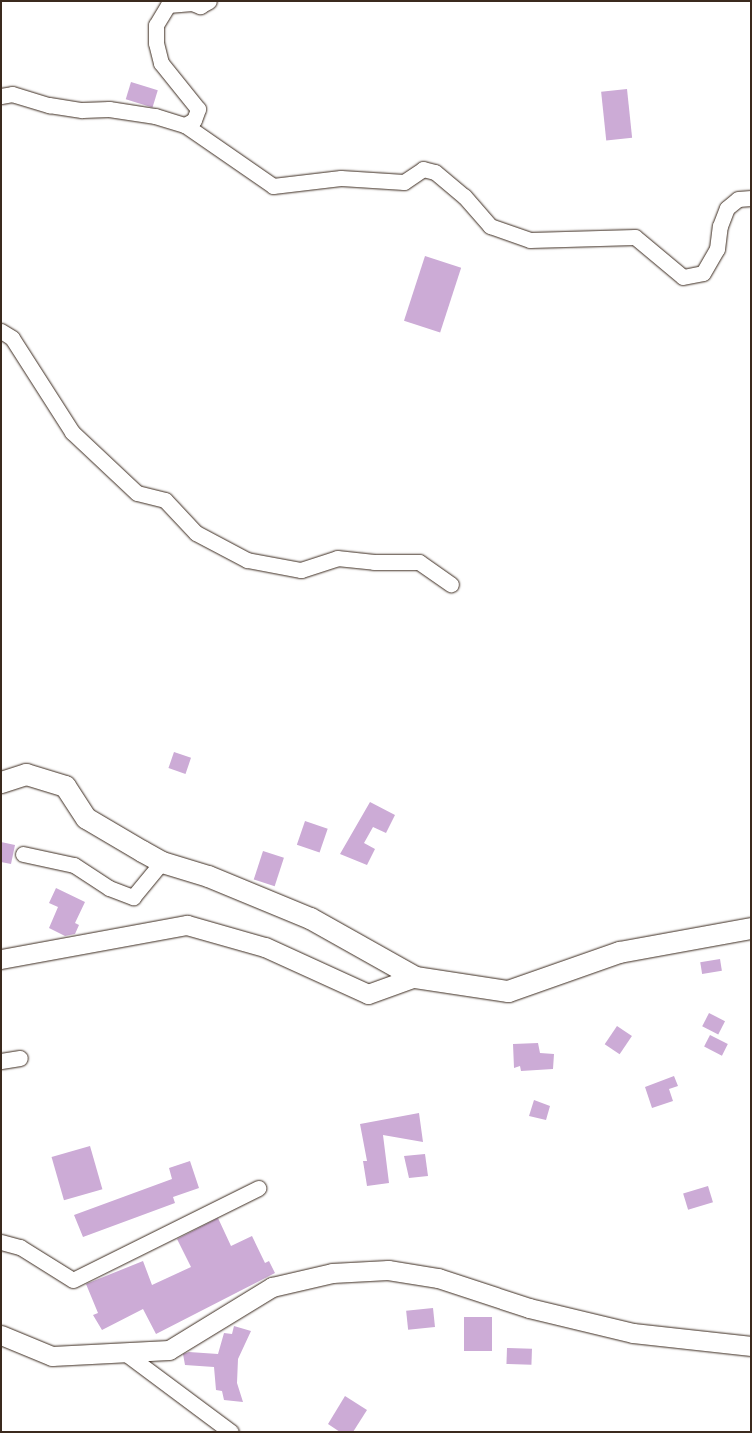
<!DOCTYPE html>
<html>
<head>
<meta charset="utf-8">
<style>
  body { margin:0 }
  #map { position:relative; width:752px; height:1433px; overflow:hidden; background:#fff; font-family:Pangolin,sans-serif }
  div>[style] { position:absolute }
  .building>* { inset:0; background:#ccabd6; transform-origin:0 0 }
  .roads { filter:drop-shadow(0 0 1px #3b2a1e) drop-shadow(0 0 1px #3b2a1e) }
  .minor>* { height:15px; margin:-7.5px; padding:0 7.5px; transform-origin:7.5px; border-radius:7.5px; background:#fff }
  .major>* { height:19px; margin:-9.5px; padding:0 9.5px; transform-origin:9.5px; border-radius:9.5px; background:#fff }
  .highway>* { height:21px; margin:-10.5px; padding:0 10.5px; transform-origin:10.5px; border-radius:10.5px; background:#fff }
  span { translate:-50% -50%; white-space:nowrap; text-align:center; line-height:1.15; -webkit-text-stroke:4.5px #fff; paint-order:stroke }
  .frame { position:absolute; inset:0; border:2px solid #3b2a1e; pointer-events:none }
</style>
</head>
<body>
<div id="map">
  <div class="building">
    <div style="left:131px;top:82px;width:28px;height:18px;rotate:17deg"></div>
    <div style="left:627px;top:89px;width:49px;height:26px;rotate:84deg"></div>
    <div style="left:425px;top:256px;width:38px;height:68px;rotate:18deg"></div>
    <div style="left:174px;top:752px;width:18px;height:17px;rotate:19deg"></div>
    <div style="clip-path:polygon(370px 802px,395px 815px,386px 833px,373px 827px,364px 843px,375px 849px,367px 865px,340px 854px)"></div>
    <div style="left:305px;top:821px;width:24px;height:25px;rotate:19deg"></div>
    <div style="clip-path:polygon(1px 842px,15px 845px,11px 864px,1px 862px)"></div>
    <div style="left:263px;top:851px;width:22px;height:30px;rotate:18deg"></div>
    <div style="clip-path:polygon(56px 888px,85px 902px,75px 923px,79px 925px,75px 934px,65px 936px,49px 928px,58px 907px,49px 903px)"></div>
    <div style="left:720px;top:959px;width:12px;height:20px;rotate:81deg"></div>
    <div style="left:709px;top:1013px;width:18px;height:15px;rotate:27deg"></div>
    <div style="left:617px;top:1026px;width:18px;height:22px;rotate:34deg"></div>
    <div style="left:710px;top:1035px;width:20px;height:13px;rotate:27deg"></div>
    <div style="clip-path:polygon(538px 1043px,540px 1053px,554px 1054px,553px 1069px,521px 1071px,520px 1066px,514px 1068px,513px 1044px)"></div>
    <div style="clip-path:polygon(674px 1076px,678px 1086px,669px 1089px,673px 1101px,652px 1108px,645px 1087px)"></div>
    <div style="clip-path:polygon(534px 1100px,550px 1106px,546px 1120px,529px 1116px)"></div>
    <div style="clip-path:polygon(419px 1113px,423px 1142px,383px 1135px,389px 1183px,367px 1186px,363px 1161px,367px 1161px,360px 1124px)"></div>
    <div style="left:90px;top:1146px;width:45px;height:40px;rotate:74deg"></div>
    <div style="clip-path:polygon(425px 1154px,428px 1176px,409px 1178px,404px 1156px)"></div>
    <div style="clip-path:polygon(190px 1161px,199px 1188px,173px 1197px,175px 1203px,83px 1237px,74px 1215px,172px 1179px,169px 1168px)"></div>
    <div style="left:708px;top:1186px;width:17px;height:26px;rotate:73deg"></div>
    <div style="clip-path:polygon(218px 1218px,231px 1246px,252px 1236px,265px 1263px,269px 1261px,275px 1273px,156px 1334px,143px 1309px,102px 1330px,93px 1315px,98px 1313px,86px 1284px,143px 1261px,152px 1285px,191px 1267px,177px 1239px)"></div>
    <div style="left:433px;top:1308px;width:19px;height:27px;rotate:84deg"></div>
    <div style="left:464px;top:1317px;width:28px;height:34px"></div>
    <div style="clip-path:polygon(234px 1326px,251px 1331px,238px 1359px,237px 1383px,243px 1402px,224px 1400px,222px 1391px,216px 1390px,214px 1367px,185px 1365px,183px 1354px,189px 1352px,218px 1354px,224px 1333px,232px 1334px)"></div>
    <div style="left:507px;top:1348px;width:25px;height:16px;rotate:2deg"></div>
    <div style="clip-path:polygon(345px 1396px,367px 1410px,353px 1432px,340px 1432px,328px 1424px)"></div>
  </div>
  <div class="roads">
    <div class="minor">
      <div style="left:1px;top:96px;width:11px;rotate:-10deg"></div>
      <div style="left:12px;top:94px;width:39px;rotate:17deg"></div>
      <div style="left:49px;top:105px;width:33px;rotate:9deg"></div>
      <div style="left:82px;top:110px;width:27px;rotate:-2deg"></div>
      <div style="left:109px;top:109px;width:47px;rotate:8.7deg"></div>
      <div style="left:155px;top:116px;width:31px;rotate:17deg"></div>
      <div style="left:185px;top:125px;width:107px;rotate:34.7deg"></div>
      <div style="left:273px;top:186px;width:68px;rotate:-6.7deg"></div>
      <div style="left:341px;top:178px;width:63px;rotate:3.6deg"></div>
      <div style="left:404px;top:182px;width:23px;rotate:-34deg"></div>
      <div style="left:423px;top:169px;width:12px;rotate:14deg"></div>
      <div style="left:435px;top:172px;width:38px;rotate:40deg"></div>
      <div style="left:464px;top:196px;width:40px;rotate:49deg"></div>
      <div style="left:490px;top:226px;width:42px;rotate:19.3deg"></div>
      <div style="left:530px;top:240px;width:105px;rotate:-1.6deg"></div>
      <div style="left:635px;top:237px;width:62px;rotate:39.8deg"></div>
      <div style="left:683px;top:277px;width:20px;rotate:-11deg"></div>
      <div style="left:703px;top:273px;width:28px;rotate:-60deg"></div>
      <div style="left:717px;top:249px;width:23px;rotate:-83deg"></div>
      <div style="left:720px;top:226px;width:19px;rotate:-69deg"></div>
      <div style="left:727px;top:208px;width:14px;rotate:-39deg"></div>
      <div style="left:738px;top:199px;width:13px;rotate:-4deg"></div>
      <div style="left:185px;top:125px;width:10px;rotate:-29deg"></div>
      <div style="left:194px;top:120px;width:12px;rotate:-70deg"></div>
      <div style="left:198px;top:109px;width:59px;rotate:-128.8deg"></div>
      <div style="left:161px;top:63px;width:21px;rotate:-104deg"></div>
      <div style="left:156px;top:43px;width:18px;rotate:-90deg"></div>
      <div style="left:156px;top:25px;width:23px;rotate:-59deg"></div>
      <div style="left:168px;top:5px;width:24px;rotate:-5deg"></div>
      <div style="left:192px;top:3px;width:9px;rotate:21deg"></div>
      <div style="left:200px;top:6px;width:10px;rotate:-29deg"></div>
      <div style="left:1px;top:331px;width:13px;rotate:32deg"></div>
      <div style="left:12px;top:338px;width:112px;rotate:57.4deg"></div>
      <div style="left:72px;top:432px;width:89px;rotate:43.2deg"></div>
      <div style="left:137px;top:493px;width:29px;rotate:14deg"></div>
      <div style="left:165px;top:500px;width:45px;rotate:46.8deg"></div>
      <div style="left:196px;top:533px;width:58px;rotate:27.9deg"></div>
      <div style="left:247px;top:560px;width:55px;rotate:10.5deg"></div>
      <div style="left:301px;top:570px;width:38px;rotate:-18deg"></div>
      <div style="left:337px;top:558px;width:37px;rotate:6deg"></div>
      <div style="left:374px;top:562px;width:45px"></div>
      <div style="left:419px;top:562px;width:39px;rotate:35deg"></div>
      <div style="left:23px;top:854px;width:52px;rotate:12.2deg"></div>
      <div style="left:74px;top:865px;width:42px;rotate:33.3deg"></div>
      <div style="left:109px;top:888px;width:26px;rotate:21deg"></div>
      <div style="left:133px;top:897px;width:45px;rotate:-50.4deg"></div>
      <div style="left:1px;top:1061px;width:19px;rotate:-9deg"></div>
      <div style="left:1px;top:1242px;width:20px;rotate:15deg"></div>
      <div style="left:20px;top:1247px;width:62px;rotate:31.9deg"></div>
      <div style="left:73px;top:1280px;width:207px;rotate:-26.4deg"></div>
      <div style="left:125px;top:1353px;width:132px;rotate:36.7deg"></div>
    </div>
    <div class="major">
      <div style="left:1px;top:959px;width:189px;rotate:-10.4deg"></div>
      <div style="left:187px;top:925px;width:81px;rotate:15.8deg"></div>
      <div style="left:265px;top:947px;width:113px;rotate:24.5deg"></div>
      <div style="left:368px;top:994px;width:50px;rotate:-19.9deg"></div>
      <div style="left:1px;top:1335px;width:55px;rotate:22.4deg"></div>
      <div style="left:52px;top:1356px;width:117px;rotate:-2.9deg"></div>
      <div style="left:169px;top:1350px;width:121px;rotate:-31.5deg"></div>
      <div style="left:272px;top:1287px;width:62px;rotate:-13.1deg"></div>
      <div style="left:332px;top:1273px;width:56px;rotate:-3.1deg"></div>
      <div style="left:388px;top:1270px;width:51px;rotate:9.1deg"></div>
      <div style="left:438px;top:1278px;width:96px;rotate:18.2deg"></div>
      <div style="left:529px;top:1308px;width:107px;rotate:13.5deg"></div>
      <div style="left:633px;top:1333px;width:119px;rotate:6.3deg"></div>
    </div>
    <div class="highway">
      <div style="left:1px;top:782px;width:26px;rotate:-18deg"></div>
      <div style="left:26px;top:774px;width:41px;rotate:17.1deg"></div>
      <div style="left:65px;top:786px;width:38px;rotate:57deg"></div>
      <div style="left:86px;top:818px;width:65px;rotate:30.5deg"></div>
      <div style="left:142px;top:851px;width:23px;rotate:29deg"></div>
      <div style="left:162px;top:862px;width:48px;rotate:16.9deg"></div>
      <div style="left:208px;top:876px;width:110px;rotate:22.4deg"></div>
      <div style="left:310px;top:918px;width:120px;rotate:29.3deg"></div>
      <div style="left:415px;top:977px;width:94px;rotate:8.6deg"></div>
      <div style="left:508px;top:991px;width:118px;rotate:-19.4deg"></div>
      <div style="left:619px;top:952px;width:134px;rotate:-10.3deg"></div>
    </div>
  </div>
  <div class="frame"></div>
</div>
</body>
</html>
